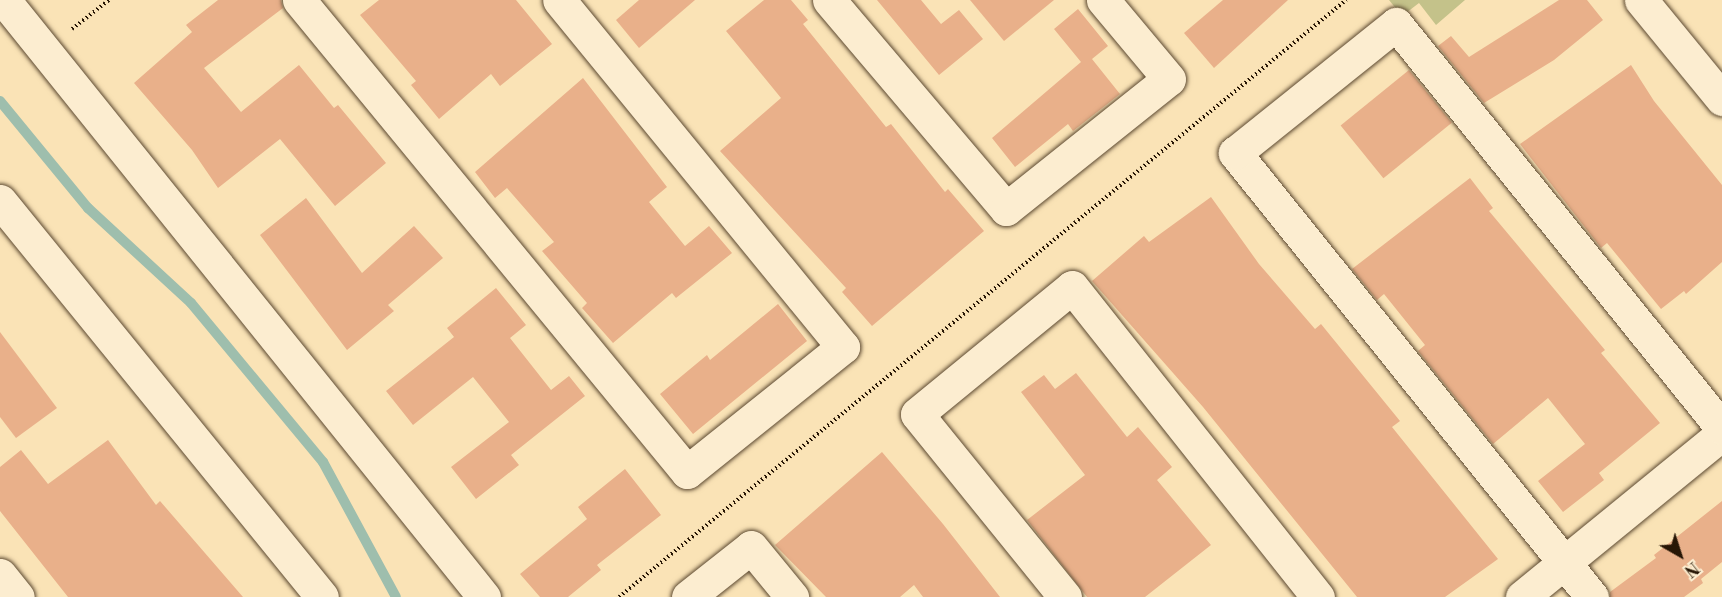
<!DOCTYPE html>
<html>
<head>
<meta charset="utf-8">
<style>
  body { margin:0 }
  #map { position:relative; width:1722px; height:597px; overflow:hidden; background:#fae3b6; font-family:"Libre Bodoni",serif }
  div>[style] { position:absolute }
  .green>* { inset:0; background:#c4c28a }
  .stream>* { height:10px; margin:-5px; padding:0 5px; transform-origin:5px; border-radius:5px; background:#9ebead }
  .building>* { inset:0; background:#e9b08a; transform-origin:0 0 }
  .path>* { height:4px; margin-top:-2px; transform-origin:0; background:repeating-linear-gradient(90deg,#271605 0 1.5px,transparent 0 4.5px) }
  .roads { filter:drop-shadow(0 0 2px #5c4931) drop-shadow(0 0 2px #5c4931) }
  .minor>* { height:33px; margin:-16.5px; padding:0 16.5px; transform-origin:16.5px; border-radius:16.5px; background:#fcedd0 }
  span { translate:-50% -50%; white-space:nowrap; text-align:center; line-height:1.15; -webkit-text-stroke:6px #fcedd0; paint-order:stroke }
  .north { position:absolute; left:1650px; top:525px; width:60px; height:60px; -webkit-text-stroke:4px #fcedd0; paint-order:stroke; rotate:141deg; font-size:16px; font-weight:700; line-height:24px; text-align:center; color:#271605 }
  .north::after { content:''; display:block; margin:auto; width:21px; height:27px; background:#271605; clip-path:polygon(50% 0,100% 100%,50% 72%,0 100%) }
</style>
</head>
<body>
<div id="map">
  <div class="green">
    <div style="clip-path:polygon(1389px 0,1465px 0,1436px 25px,1419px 3px,1402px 16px)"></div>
  </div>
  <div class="stream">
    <div style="left:0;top:101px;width:139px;rotate:50.6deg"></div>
    <div style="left:88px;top:208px;width:140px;rotate:42.7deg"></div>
    <div style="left:191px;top:303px;width:207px;rotate:50.3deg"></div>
    <div style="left:323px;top:462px;width:153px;rotate:61.6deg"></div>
  </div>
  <div class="building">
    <div style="clip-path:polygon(218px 0,281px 0,283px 8px,204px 68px,241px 112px,299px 65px,334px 108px,338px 105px,386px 163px,335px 206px,280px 139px,218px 188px,192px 150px,134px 83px,192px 32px,186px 25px)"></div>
    <div style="clip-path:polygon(379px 0,516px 0,552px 44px,500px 86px,491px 74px,439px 119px,411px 85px,416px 81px,360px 15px)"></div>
    <div style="clip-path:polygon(639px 0,695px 0,639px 48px,616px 20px)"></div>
    <div style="clip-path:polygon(764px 0,791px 0,808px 20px,803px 24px,886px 127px,891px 124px,945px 192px,948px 189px,984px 231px,872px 326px,842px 292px,846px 288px,720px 151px,781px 98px,726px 31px)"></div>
    <div style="clip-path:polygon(877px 0,921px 0,941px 24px,959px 10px,983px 39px,939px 75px)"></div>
    <div style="clip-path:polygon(970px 0,1054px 0,1004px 41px)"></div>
    <div style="clip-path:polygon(1223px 0,1288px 0,1214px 68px,1184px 33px)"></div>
    <div style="clip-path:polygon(1559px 0,1587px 0,1603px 20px,1554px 60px,1484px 103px,1438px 46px,1451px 36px,1469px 57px)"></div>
    <div style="clip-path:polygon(1078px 9px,1108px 46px,1092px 59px,1120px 94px,1073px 131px,1068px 124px,1015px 167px,992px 138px,1081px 62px,1054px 29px)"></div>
    <div style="clip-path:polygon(1631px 65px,1654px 101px,1722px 185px,1722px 262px,1686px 294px,1684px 291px,1661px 309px,1607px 243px,1601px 248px,1520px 144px)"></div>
    <div style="left:1409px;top:70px;width:68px;height:88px;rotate:51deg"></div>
    <div style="clip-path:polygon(583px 78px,667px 187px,649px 202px,685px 246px,709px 226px,732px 253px,676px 298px,672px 293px,613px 343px,582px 308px,587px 303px,542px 251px,554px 242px,507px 188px,495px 198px,475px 172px)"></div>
    <div style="clip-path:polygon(1470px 178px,1493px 208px,1489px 211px,1605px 350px,1601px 353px,1660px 423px,1599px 473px,1604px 480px,1563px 512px,1538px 481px,1585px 444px,1548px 398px,1493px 444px,1418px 351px,1425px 345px,1384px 294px,1377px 300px,1352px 269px)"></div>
    <div style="clip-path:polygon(1211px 197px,1259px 264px,1315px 329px,1321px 324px,1400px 421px,1392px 427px,1498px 559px,1445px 597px,1357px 597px,1203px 407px,1092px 281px,1144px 236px,1149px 242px)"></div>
    <div style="clip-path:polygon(306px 198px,362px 273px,414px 226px,443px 258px,388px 305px,394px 311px,347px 350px,260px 235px)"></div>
    <div style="clip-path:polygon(496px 288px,526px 325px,510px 338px,551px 390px,569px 376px,585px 396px,511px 455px,519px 465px,476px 499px,451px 467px,509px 422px,473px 377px,413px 425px,386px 391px,454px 337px,447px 328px)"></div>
    <div style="clip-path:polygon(778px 304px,807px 341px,693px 434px,660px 394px,707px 355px,710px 360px)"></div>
    <div style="clip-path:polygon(0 332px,57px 408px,16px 438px,0 417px)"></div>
    <div style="clip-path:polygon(1076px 373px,1127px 437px,1138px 427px,1172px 467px,1157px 480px,1211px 545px,1145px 597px,1087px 597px,1027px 520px,1085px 475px,1021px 392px,1044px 375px,1055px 389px)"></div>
    <div style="clip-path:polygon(108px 440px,156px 505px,160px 501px,243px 597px,68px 597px,0 511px,0 467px,21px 450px,48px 484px)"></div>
    <div style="clip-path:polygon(882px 452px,943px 524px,1000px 597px,923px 597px,914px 585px,900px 597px,826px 597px,775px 545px)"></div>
    <div style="clip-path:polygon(625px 469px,661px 515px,597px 565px,601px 570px,568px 597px,540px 597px,520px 574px,587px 519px,578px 507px)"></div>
    <div style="clip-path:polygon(1722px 501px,1722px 562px,1701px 579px,1703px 583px,1684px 597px,1610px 597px,1610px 592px,1656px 558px,1654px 555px)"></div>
  </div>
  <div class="path">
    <div style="left:72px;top:29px;width:47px;rotate:-38.1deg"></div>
    <div style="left:619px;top:597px;width:941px;rotate:-39.39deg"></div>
  </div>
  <div class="roads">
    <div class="minor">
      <div style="left:4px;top:0;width:766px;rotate:51.2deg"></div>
      <div style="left:299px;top:0;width:611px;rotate:50.58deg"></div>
      <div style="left:687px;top:472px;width:200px;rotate:-38.7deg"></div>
      <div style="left:843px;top:347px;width:448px;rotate:-129.3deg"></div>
      <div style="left:829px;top:0;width:274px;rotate:49.7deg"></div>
      <div style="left:1006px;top:209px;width:208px;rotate:-38.6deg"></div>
      <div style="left:1169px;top:79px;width:103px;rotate:-129.9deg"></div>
      <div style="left:1641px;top:0;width:128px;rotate:50.7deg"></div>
      <div style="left:0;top:201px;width:510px;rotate:50.88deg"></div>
      <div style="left:0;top:575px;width:28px;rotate:51deg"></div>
      <div style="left:688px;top:597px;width:80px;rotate:-38.4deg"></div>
      <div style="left:751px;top:547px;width:65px;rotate:50.6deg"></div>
      <div style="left:1065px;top:597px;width:235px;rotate:-129deg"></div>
      <div style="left:917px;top:414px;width:200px;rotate:-39.3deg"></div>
      <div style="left:1072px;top:287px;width:396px;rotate:51.6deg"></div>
      <div style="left:1522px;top:597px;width:258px;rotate:-39.2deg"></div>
      <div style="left:1592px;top:597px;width:570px;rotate:-128.8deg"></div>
      <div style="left:1235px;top:153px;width:206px;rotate:-38.7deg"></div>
      <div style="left:1396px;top:24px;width:519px;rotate:51.1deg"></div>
    </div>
  </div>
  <div class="north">N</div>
</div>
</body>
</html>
